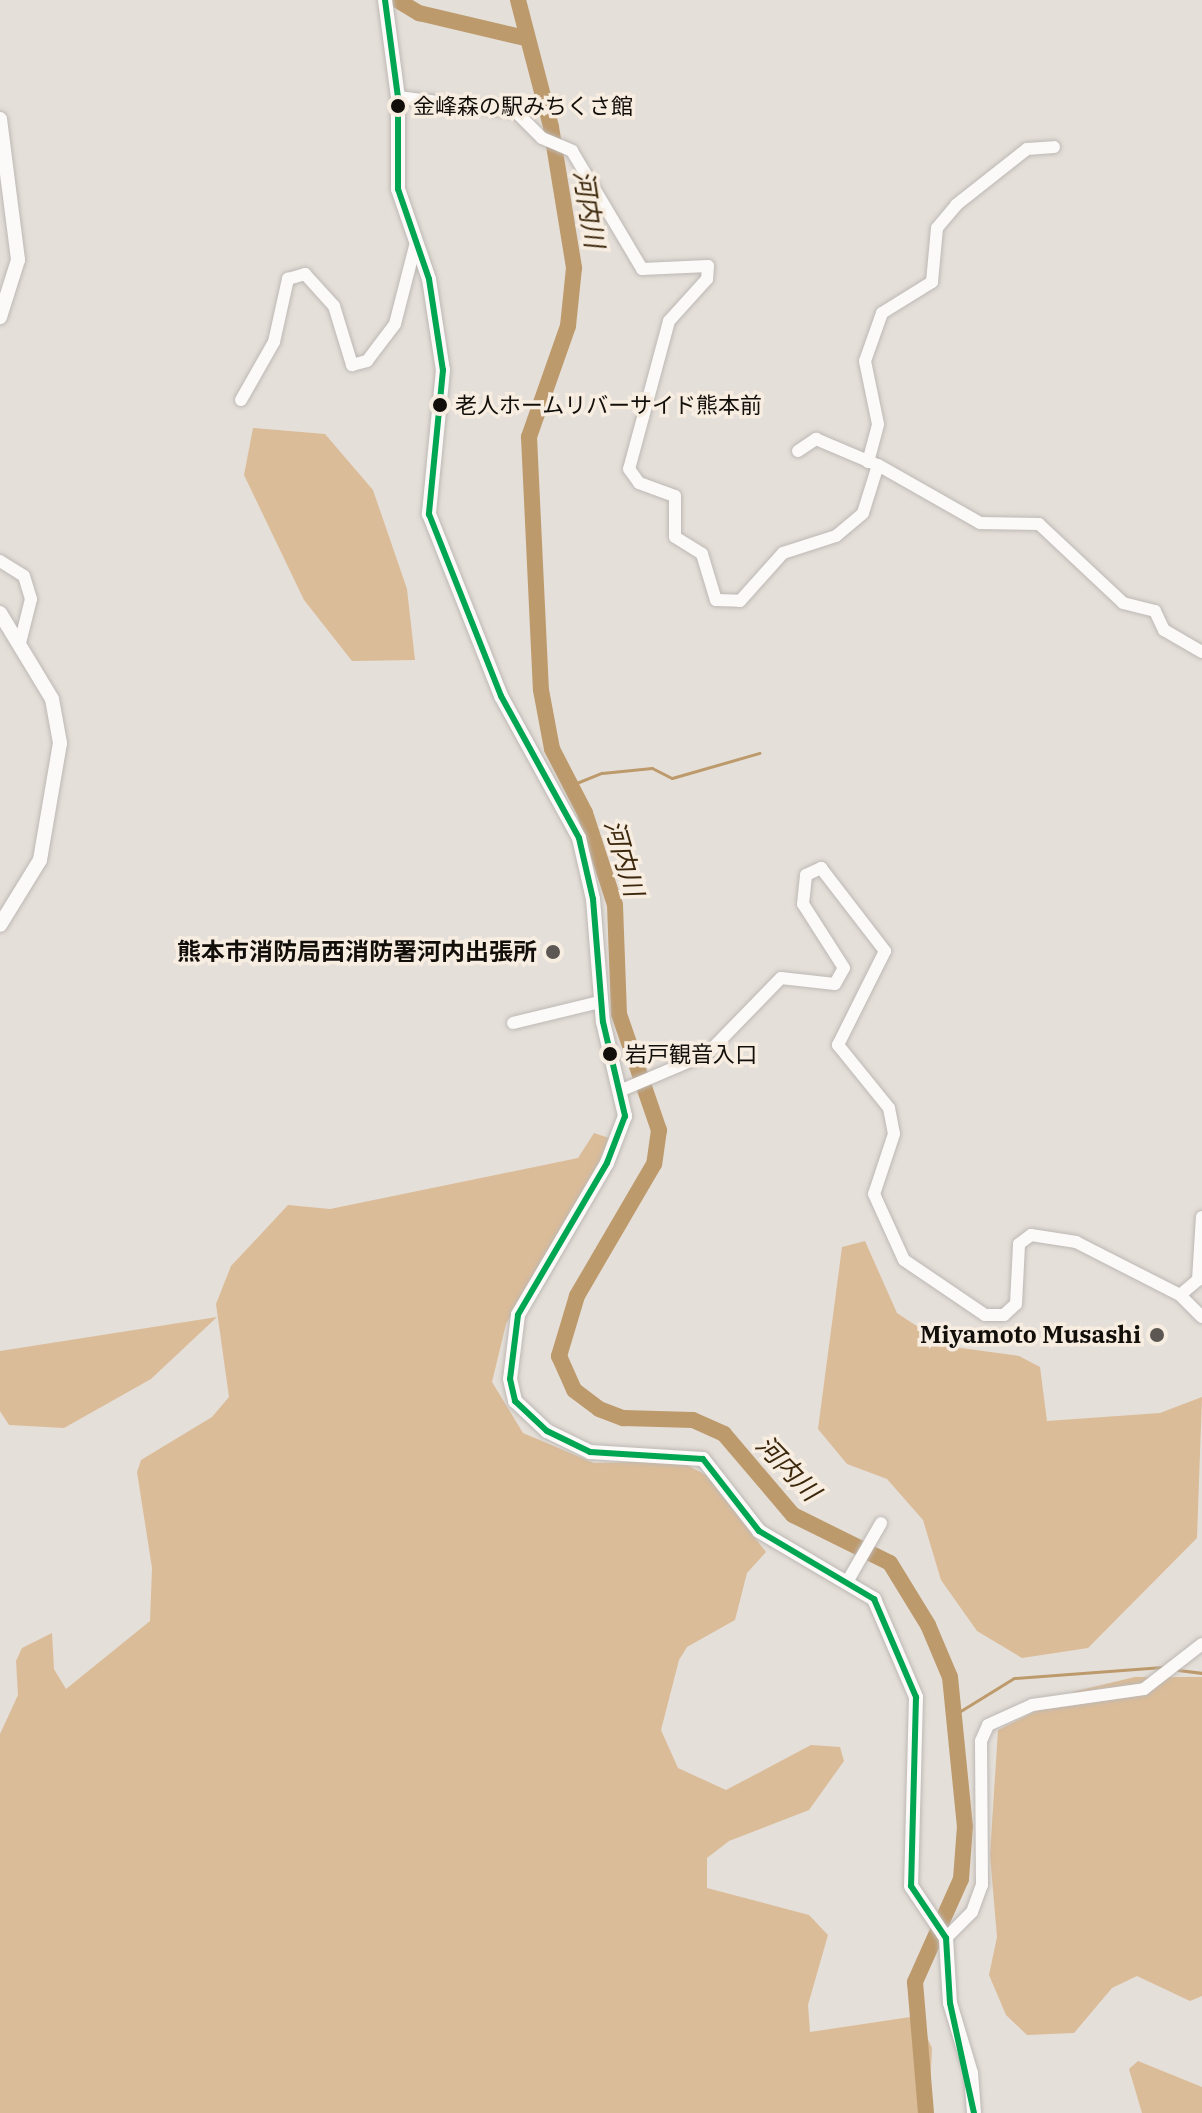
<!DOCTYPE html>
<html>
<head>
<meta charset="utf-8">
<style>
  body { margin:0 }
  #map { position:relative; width:1202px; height:2113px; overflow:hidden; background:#e5dfd9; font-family:"IBM Plex Serif","Noto Sans JP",serif }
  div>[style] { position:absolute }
  .forest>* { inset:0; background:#dbbc98 }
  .stream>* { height:3px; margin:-1.5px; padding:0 1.5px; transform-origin:1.5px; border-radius:1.5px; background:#bd9a6c }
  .river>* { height:16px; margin:-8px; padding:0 8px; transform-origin:8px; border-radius:8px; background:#bd9a6c }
  .roads { filter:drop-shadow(0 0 2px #bdb8b4) drop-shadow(0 0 2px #bdb8b4) }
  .minor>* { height:12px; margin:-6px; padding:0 6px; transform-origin:6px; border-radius:6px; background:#fbfaf9 }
  .major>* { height:14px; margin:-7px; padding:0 7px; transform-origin:7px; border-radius:7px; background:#fbfaf9 }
  .bus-1>* { height:6px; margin:-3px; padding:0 3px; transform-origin:3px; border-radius:3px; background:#00a651 }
  .dots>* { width:22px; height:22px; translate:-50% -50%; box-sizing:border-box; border:4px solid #f7ede1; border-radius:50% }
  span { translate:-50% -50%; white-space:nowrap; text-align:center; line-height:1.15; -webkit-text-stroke:7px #f7ede1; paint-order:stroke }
  .bus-label { font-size:22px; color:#120e0a }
  .left { translate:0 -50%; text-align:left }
  .poi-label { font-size:24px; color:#120e0a; font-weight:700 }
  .right { translate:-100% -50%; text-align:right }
  .water-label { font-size:26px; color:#3d280c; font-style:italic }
</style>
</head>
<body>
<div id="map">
  <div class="forest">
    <div style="clip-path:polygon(253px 428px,325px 434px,373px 490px,407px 589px,415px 660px,352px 661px,304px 600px,244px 475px)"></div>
    <div style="clip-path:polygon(594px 1133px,615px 1140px,506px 1324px,492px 1382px,523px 1433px,594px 1463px,679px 1461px,706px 1475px,766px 1552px,747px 1573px,735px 1620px,687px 1647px,679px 1660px,661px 1730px,678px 1768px,726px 1790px,811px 1745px,840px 1747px,844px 1761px,809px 1810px,729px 1841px,707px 1858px,707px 1888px,809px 1915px,828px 1935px,808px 2005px,810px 2032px,917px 2016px,932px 2048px,929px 2113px,0 2113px,0 1734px,18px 1695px,16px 1661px,22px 1648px,52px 1633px,54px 1669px,66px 1689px,150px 1621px,152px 1568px,137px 1472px,141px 1460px,212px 1417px,229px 1397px,216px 1304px,231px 1266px,288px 1205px,330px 1209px,578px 1158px)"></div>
    <div style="clip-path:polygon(865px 1241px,897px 1313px,947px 1346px,1019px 1356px,1040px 1367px,1047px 1421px,1160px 1413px,1202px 1397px,1197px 1538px,1088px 1648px,1022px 1658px,977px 1631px,941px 1580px,923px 1520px,887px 1479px,847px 1464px,818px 1429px,842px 1247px)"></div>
    <div style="clip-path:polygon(217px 1317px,151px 1379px,64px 1428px,9px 1425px,0 1411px,0 1351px)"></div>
    <div style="clip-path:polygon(1135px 1677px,1202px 1677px,1202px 1996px,1190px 2001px,1137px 1976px,1112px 1988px,1074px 2033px,1027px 2035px,1006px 2015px,989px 1975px,997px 1937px,990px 1855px,998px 1730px,1076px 1691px)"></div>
    <div style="clip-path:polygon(1138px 2061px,1202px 2087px,1202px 2113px,1142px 2113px,1129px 2069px)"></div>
  </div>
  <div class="stream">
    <div style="left:569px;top:786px;width:35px;rotate:-22deg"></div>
    <div style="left:602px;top:773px;width:50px;rotate:-5.7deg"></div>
    <div style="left:652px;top:768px;width:22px;rotate:27deg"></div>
    <div style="left:672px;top:778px;width:91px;rotate:-16deg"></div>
    <div style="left:1178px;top:1670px;width:24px;rotate:7deg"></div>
    <div style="left:954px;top:1715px;width:70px;rotate:-31.7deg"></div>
    <div style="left:1014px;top:1678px;width:149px;rotate:-4.2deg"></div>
  </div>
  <div class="river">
    <div style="left:397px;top:0;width:26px;rotate:31deg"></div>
    <div style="left:419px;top:13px;width:109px;rotate:13.3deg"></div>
    <div style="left:518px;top:0;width:131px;rotate:75.4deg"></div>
    <div style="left:551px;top:127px;width:143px;rotate:80.7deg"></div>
    <div style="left:574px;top:268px;width:58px;rotate:95.9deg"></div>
    <div style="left:568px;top:326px;width:118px;rotate:109.4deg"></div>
    <div style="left:529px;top:437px;width:253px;rotate:87.3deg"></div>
    <div style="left:541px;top:690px;width:60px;rotate:79.4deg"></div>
    <div style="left:552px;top:749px;width:72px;rotate:62.7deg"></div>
    <div style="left:585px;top:813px;width:97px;rotate:71.9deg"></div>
    <div style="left:615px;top:905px;width:109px;rotate:87.9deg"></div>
    <div style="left:619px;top:1014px;width:123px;rotate:71deg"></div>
    <div style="left:659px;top:1130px;width:34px;rotate:98deg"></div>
    <div style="left:654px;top:1164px;width:153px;rotate:120.3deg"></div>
    <div style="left:577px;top:1296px;width:63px;rotate:106.7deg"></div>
    <div style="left:559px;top:1356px;width:37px;rotate:66deg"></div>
    <div style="left:574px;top:1390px;width:31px;rotate:37deg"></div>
    <div style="left:599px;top:1409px;width:26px;rotate:21deg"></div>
    <div style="left:623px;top:1418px;width:70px;rotate:1.6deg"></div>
    <div style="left:693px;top:1420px;width:34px;rotate:24deg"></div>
    <div style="left:724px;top:1434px;width:106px;rotate:49.6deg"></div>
    <div style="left:793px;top:1515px;width:108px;rotate:26.3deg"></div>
    <div style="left:890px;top:1563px;width:73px;rotate:58.5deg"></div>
    <div style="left:928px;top:1625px;width:56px;rotate:67.1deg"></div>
    <div style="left:950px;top:1677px;width:150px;rotate:84.3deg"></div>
    <div style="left:965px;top:1826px;width:53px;rotate:94.3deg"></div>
    <div style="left:961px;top:1879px;width:113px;rotate:114.1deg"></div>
    <div style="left:915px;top:1982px;width:131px;rotate:85.2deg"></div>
  </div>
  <div class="roads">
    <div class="minor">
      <div style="left:398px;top:97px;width:119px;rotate:7.2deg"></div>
      <div style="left:516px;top:112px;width:37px;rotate:45deg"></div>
      <div style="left:542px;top:138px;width:33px;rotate:23deg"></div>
      <div style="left:572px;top:151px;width:137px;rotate:59.3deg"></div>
      <div style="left:642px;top:269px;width:66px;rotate:-2.6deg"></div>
      <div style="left:708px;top:266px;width:13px;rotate:94deg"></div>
      <div style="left:707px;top:279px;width:57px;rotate:132.1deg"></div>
      <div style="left:669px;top:321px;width:153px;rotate:105.1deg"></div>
      <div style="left:629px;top:469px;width:17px;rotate:54deg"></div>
      <div style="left:639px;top:483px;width:38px;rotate:20deg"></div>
      <div style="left:675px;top:496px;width:41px;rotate:90deg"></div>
      <div style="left:675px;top:537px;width:32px;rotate:32deg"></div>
      <div style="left:702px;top:554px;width:48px;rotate:73.1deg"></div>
      <div style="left:716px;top:600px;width:24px;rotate:2deg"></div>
      <div style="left:740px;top:601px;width:64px;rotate:-48.1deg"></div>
      <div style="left:783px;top:553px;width:56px;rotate:-17.8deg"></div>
      <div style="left:836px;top:536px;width:35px;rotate:-40deg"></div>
      <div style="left:863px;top:513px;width:50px;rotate:-72.6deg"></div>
      <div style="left:878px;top:465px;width:117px;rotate:29.6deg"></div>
      <div style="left:980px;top:523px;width:59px;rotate:1deg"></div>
      <div style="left:1039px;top:524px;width:115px;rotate:43.2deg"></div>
      <div style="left:1123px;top:603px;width:33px;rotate:14deg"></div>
      <div style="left:1155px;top:611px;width:21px;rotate:65deg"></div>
      <div style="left:1164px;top:630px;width:44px;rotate:30.1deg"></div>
      <div style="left:241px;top:400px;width:67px;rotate:-60.4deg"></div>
      <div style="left:274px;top:342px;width:65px;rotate:-77.5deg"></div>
      <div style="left:288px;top:279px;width:18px;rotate:-16deg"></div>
      <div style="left:305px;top:274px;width:43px;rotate:47.8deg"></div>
      <div style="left:334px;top:306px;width:62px;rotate:73deg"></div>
      <div style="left:352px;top:365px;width:16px;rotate:-15deg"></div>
      <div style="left:367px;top:361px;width:46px;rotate:-52.9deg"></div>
      <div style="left:395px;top:324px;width:81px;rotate:-75.6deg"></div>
      <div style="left:798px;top:451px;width:22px;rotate:-34deg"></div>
      <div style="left:816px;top:439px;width:64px;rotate:23deg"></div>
      <div style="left:868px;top:462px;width:39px;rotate:-75deg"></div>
      <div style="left:878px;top:424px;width:64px;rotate:-101.7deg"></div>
      <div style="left:865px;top:361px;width:51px;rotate:-70.5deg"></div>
      <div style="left:882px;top:313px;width:59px;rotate:-31.8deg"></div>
      <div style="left:932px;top:282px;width:54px;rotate:-84.7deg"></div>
      <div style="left:937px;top:228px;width:30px;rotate:-50deg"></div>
      <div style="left:956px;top:205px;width:90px;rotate:-38.3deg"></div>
      <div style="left:1027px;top:149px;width:27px;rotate:-4deg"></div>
      <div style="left:0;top:561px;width:28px;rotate:32deg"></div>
      <div style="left:24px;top:576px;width:24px;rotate:73deg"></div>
      <div style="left:31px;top:599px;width:45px;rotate:104deg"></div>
      <div style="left:513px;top:1023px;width:89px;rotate:-13.6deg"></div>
      <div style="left:622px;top:1090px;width:92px;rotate:-23deg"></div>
      <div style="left:707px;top:1054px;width:106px;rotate:-45.8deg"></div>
      <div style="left:781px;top:978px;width:54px;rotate:6.3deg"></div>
      <div style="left:835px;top:984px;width:18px;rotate:-61deg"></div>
      <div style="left:844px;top:968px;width:76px;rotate:-122.6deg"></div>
      <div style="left:803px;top:904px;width:29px;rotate:-84deg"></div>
      <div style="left:806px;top:875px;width:17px;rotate:-25deg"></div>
      <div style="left:821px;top:868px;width:105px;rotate:52.4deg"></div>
      <div style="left:885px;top:951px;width:105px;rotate:116.6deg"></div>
      <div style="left:838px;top:1045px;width:81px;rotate:51deg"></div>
      <div style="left:889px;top:1108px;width:26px;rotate:79deg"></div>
      <div style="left:894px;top:1134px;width:63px;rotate:108.4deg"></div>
      <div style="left:874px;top:1194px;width:72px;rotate:65.6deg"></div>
      <div style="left:904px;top:1260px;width:98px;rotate:34.2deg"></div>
      <div style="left:985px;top:1315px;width:19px"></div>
      <div style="left:1004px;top:1315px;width:16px;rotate:-43deg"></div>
      <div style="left:1016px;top:1304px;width:60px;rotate:-87.1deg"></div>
      <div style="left:1019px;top:1244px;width:15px;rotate:-37deg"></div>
      <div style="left:1031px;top:1235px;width:46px;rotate:8.8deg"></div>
      <div style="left:1076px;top:1242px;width:117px;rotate:27deg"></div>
      <div style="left:1180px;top:1295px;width:23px;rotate:-40deg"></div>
      <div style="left:1198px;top:1280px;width:63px;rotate:-86.4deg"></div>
      <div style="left:1180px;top:1295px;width:31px;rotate:45deg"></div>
      <div style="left:847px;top:1582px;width:68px;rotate:-60deg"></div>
      <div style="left:946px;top:1938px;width:37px;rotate:-45deg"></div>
      <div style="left:972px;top:1912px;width:29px;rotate:-70deg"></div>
      <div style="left:982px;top:1885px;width:144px;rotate:-90.4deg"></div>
      <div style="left:981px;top:1741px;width:17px;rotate:-66deg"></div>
      <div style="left:988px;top:1725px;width:48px;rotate:-24.4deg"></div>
      <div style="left:1032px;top:1705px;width:113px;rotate:-8.1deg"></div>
      <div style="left:1144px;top:1689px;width:73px;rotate:-37.8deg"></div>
    </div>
    <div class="major">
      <div style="left:385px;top:0;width:98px;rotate:82.4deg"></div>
      <div style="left:398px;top:97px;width:92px;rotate:90deg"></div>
      <div style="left:398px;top:189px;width:95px;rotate:71deg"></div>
      <div style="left:429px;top:279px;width:92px;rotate:81.3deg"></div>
      <div style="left:443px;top:370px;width:145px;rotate:95.6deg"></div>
      <div style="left:429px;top:514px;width:196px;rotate:68.4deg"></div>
      <div style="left:501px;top:696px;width:162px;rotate:61.2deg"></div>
      <div style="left:579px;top:838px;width:63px;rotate:77.1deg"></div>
      <div style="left:593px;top:899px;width:123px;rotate:85.4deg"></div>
      <div style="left:603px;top:1022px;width:97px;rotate:76.8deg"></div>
      <div style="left:625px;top:1116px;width:50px;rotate:111deg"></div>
      <div style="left:607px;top:1163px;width:176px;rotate:120.4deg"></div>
      <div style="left:518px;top:1315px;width:64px;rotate:97.1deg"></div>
      <div style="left:510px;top:1379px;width:23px;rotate:77deg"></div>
      <div style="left:515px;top:1401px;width:44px;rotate:43.2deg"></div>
      <div style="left:547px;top:1431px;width:48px;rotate:26deg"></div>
      <div style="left:590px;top:1452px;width:113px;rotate:3.5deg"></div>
      <div style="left:703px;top:1459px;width:91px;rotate:52.1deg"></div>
      <div style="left:759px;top:1531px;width:134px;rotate:30.6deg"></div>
      <div style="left:874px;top:1599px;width:107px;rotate:66.8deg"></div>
      <div style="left:916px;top:1697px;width:189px;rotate:91.5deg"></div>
      <div style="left:911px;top:1886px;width:63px;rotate:56.1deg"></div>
      <div style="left:946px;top:1938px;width:65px;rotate:86.5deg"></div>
      <div style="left:950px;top:2003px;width:73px;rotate:73.3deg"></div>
      <div style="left:971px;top:2073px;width:40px;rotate:85.7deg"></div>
      <div style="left:0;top:119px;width:142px;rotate:82.7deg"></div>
      <div style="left:18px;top:260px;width:60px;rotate:107.5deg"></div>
      <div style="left:0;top:613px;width:100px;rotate:58.8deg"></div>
      <div style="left:52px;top:699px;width:45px;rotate:79.7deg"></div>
      <div style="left:60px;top:743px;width:119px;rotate:99.7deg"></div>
      <div style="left:40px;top:860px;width:76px;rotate:121.6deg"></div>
    </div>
  </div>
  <div class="bus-1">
    <div style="left:385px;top:0;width:98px;rotate:82.4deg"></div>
    <div style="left:398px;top:97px;width:92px;rotate:90deg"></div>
    <div style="left:398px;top:189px;width:95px;rotate:71deg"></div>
    <div style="left:429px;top:279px;width:92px;rotate:81.3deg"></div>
    <div style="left:443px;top:370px;width:145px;rotate:95.6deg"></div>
    <div style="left:429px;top:514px;width:196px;rotate:68.4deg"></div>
    <div style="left:501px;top:696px;width:162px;rotate:61.2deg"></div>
    <div style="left:579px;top:838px;width:63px;rotate:77.1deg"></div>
    <div style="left:593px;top:899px;width:123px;rotate:85.4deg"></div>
    <div style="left:603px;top:1022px;width:97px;rotate:76.8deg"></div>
    <div style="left:625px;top:1116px;width:50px;rotate:111deg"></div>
    <div style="left:607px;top:1163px;width:176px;rotate:120.4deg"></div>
    <div style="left:518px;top:1315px;width:64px;rotate:97.1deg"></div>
    <div style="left:510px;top:1379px;width:23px;rotate:77deg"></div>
    <div style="left:515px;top:1401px;width:44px;rotate:43.2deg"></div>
    <div style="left:547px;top:1431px;width:48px;rotate:26deg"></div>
    <div style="left:590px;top:1452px;width:113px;rotate:3.5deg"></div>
    <div style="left:703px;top:1459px;width:91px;rotate:52.1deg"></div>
    <div style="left:759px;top:1531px;width:134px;rotate:30.6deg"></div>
    <div style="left:874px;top:1599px;width:107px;rotate:66.8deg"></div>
    <div style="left:916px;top:1697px;width:189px;rotate:91.5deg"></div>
    <div style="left:911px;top:1886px;width:63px;rotate:56.1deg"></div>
    <div style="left:946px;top:1938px;width:65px;rotate:86.5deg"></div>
    <div style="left:950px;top:2003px;width:113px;rotate:77.7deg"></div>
  </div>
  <div class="dots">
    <div style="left:398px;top:106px;background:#120e0a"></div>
    <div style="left:440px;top:405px;background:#120e0a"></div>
    <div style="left:553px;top:952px;background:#5c5752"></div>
    <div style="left:610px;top:1054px;background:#120e0a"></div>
    <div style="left:1157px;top:1335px;background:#5c5752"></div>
  </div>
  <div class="bus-label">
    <span class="left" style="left:413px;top:106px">金峰森の駅みちくさ館</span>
    <span class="left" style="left:455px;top:405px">老人ホームリバーサイド熊本前</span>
    <span class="left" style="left:625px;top:1054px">岩戸観音入口</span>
  </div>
  <div class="poi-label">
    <span class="right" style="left:537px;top:952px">熊本市消防局西消防署河内出張所</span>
    <span class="right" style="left:1141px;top:1335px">Miyamoto Musashi</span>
  </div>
  <div class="water-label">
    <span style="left:589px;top:209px;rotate:81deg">河内川</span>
    <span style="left:624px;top:858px;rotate:74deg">河内川</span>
    <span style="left:788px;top:1468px;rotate:46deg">河内川</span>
  </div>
</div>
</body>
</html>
